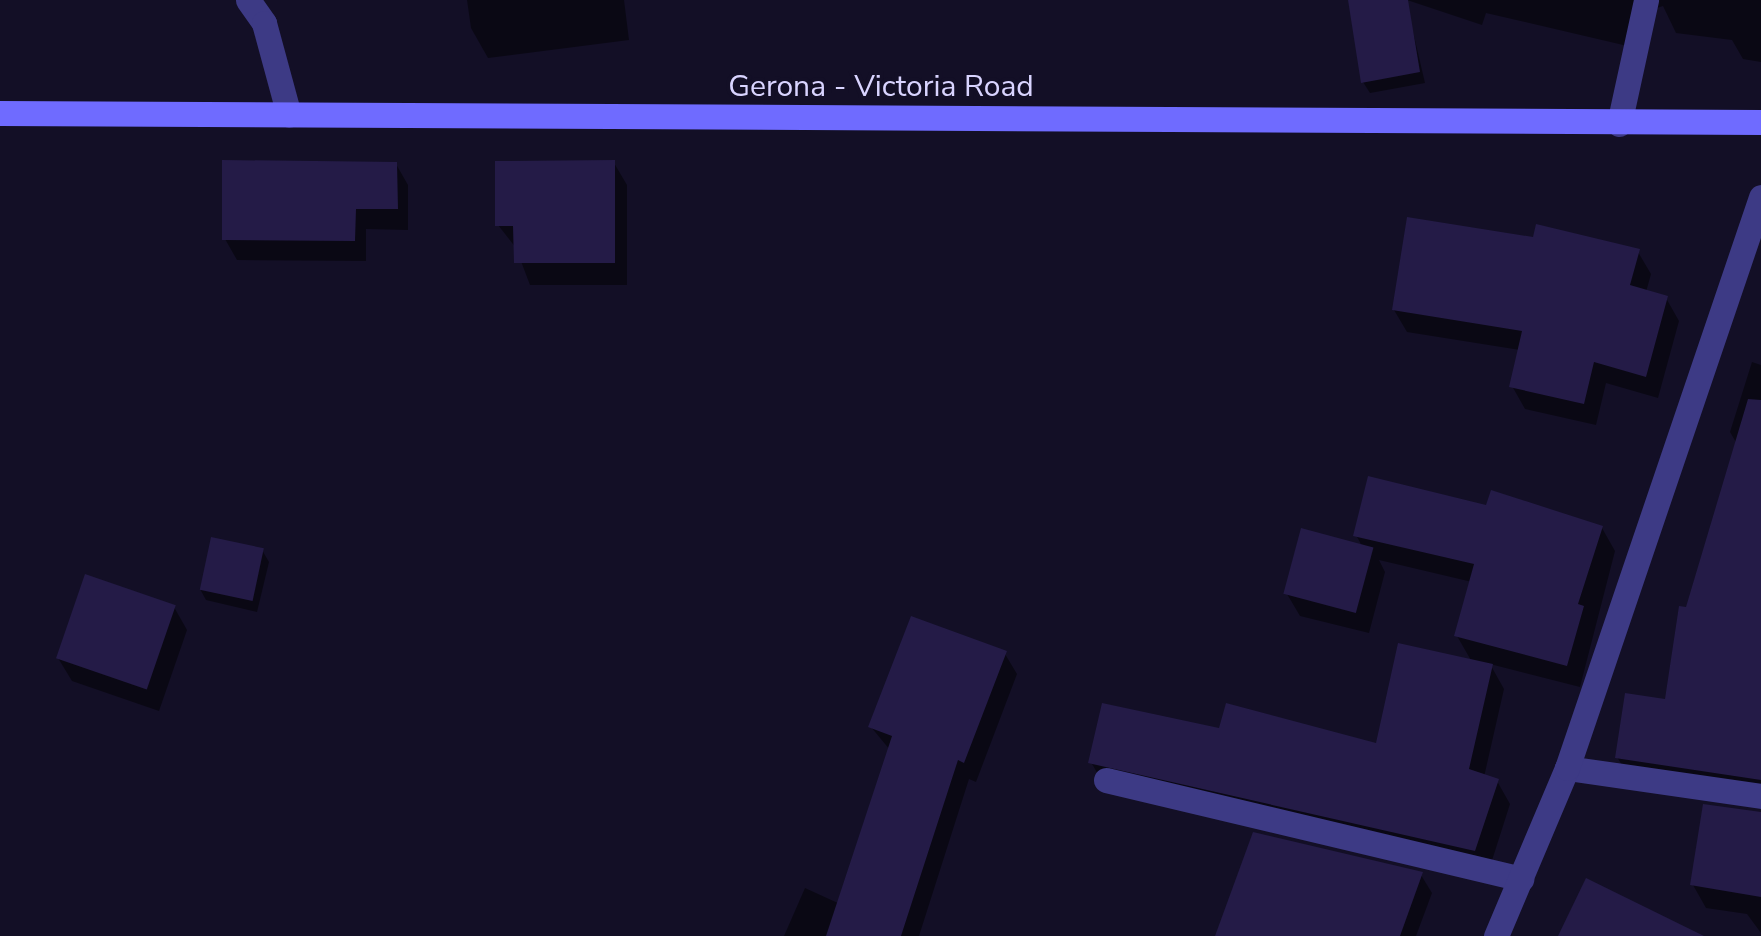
<!DOCTYPE html>
<html>
<head>
<meta charset="utf-8">
<style>
  body { margin:0 }
  #map { position:relative; width:1761px; height:936px; overflow:hidden; background:#130f26; font-family:"Nunito Sans",sans-serif }
  div>[style] { position:absolute }
  .shadow>* { inset:0; background:#0007 }
  .building>* { inset:0; background:#241b47; transform-origin:0 0 }
  .service>* { height:25px; margin:-12.5px; padding:0 12.5px; transform-origin:12.5px; border-radius:12.5px; background:#3d3a85 }
  .minor>* { height:25px; margin:-12.5px; padding:0 12.5px; transform-origin:12.5px; border-radius:12.5px; background:#3d3a85 }
  .tertiary>* { height:25px; margin:-12.5px; padding:0 12.5px; transform-origin:12.5px; border-radius:12.5px; background:#3d3a85 }
  .secondary>* { height:25px; margin:-12.5px; padding:0 12.5px; transform-origin:12.5px; border-radius:12.5px; background:#6f6bff }
  span { translate:-50% -50%; white-space:nowrap; text-align:center; line-height:1.15; -webkit-text-stroke:8px #130f26; paint-order:stroke }
  .street-label { font-size:30px; color:#d9d4ff }
</style>
</head>
<body>
<div id="map">
  <div class="shadow">
    <div style="clip-path:polygon(467px 0,624px 0,629px 40px,488px 58px,471px 28px)"></div>
    <div style="clip-path:polygon(1407px 0,1761px 0,1761px 62px,1743px 59px,1732px 40px,1676px 33px,1663px 6px,1645px 12px,1636px 48px,1486px 13px,1482px 25px)"></div>
    <div style="clip-path:polygon(1407px 6px,1425px 83px,1370px 93px,1363px 82px)"></div>
    <div style="clip-path:polygon(614px 163px,627px 185px,627px 285px,530px 285px,516px 248px,498px 225px)"></div>
    <div style="clip-path:polygon(396px 164px,408px 185px,408px 230px,366px 229px,366px 261px,237px 260px,225px 239px)"></div>
    <div style="clip-path:polygon(1535px 240px,1638px 252px,1651px 274px,1646px 292px,1666px 298px,1679px 321px,1658px 398px,1606px 383px,1596px 425px,1525px 409px,1512px 386px,1520px 350px,1407px 332px,1394px 310px)"></div>
    <div style="clip-path:polygon(1752px 362px,1761px 365px,1761px 801px,1631px 780px,1617px 757px,1667px 702px,1737px 444px,1730px 432px)"></div>
    <div style="clip-path:polygon(1488px 508px,1602px 528px,1615px 551px,1580px 687px,1490px 664px,1504px 689px,1484px 777px,1497px 781px,1510px 804px,1488px 873px,1104px 785px,1091px 762px,1221px 731px,1377px 746px,1472px 662px,1457px 636px,1472px 582px,1379px 560px,1385px 572px,1369px 633px,1300px 616px,1287px 594px,1362px 546px,1356px 535px)"></div>
    <div style="clip-path:polygon(262px 550px,269px 562px,257px 612px,206px 600px,200px 589px)"></div>
    <div style="clip-path:polygon(174px 607px,187px 630px,159px 711px,72px 681px,58px 658px)"></div>
    <div style="clip-path:polygon(1005px 654px,1017px 674px,976px 782px,969px 779px,919px 936px,784px 936px,805px 888px,840px 904px,890px 750px,871px 727px)"></div>
    <div style="clip-path:polygon(1761px 813px,1761px 933px,1747px 914px,1706px 908px,1693px 885px)"></div>
    <div style="clip-path:polygon(1421px 875px,1432px 893px,1416px 936px,1218px 936px)"></div>
  </div>
  <div class="building">
    <div style="clip-path:polygon(1348px 0,1408px 0,1420px 72px,1361px 83px)"></div>
    <div style="clip-path:polygon(222px 160px,397px 162px,398px 209px,356px 209px,355px 241px,222px 240px)"></div>
    <div style="clip-path:polygon(615px 160px,615px 263px,514px 263px,513px 226px,495px 226px,495px 161px)"></div>
    <div style="clip-path:polygon(1407px 217px,1533px 237px,1536px 224px,1640px 249px,1630px 285px,1668px 296px,1646px 377px,1594px 362px,1584px 404px,1509px 387px,1522px 331px,1392px 310px)"></div>
    <div style="clip-path:polygon(1748px 399px,1761px 400px,1761px 780px,1615px 758px,1625px 693px,1665px 699px,1679px 606px,1686px 607px)"></div>
    <div style="clip-path:polygon(1368px 476px,1486px 505px,1491px 490px,1603px 526px,1578px 604px,1584px 606px,1567px 666px,1454px 636px,1474px 564px,1353px 536px)"></div>
    <div style="left:1301px;top:528px;width:75px;height:68px;rotate:15deg"></div>
    <div style="left:211px;top:537px;width:54px;height:54px;rotate:12deg"></div>
    <div style="left:85px;top:574px;width:96px;height:89px;rotate:19deg"></div>
    <div style="clip-path:polygon(911px 616px,1007px 651px,964px 763px,958px 760px,901px 936px,826px 936px,892px 736px,868px 727px)"></div>
    <div style="clip-path:polygon(1398px 643px,1493px 664px,1469px 769px,1499px 779px,1475px 851px,1088px 763px,1102px 703px,1219px 728px,1226px 703px,1376px 743px)"></div>
    <div style="clip-path:polygon(1703px 804px,1761px 812px,1761px 897px,1690px 885px)"></div>
    <div style="clip-path:polygon(1253px 832px,1423px 872px,1400px 936px,1215px 936px)"></div>
    <div style="clip-path:polygon(1586px 878px,1704px 936px,1558px 936px)"></div>
  </div>
  <div class="service">
    <div style="left:248px;top:0;width:28px;rotate:55deg"></div>
    <div style="left:264px;top:23px;width:95px;rotate:74.8deg"></div>
  </div>
  <div class="minor">
    <div style="left:1619px;top:124px;width:127px;rotate:-77.7deg"></div>
    <div style="left:1567px;top:768px;width:196px;rotate:8.2deg"></div>
    <div style="left:1106px;top:780px;width:427px;rotate:13.4deg"></div>
  </div>
  <div class="tertiary">
    <div style="left:1496px;top:936px;width:182px;rotate:-67.1deg"></div>
    <div style="left:1567px;top:768px;width:603px;rotate:-71.23deg"></div>
  </div>
  <div class="secondary">
    <div style="left:0;top:113px;width:1761px;rotate:0.29deg"></div>
  </div>
  <div class="street-label">
    <span style="left:881px;top:87px">Gerona - Victoria Road</span>
  </div>
</div>
</body>
</html>
